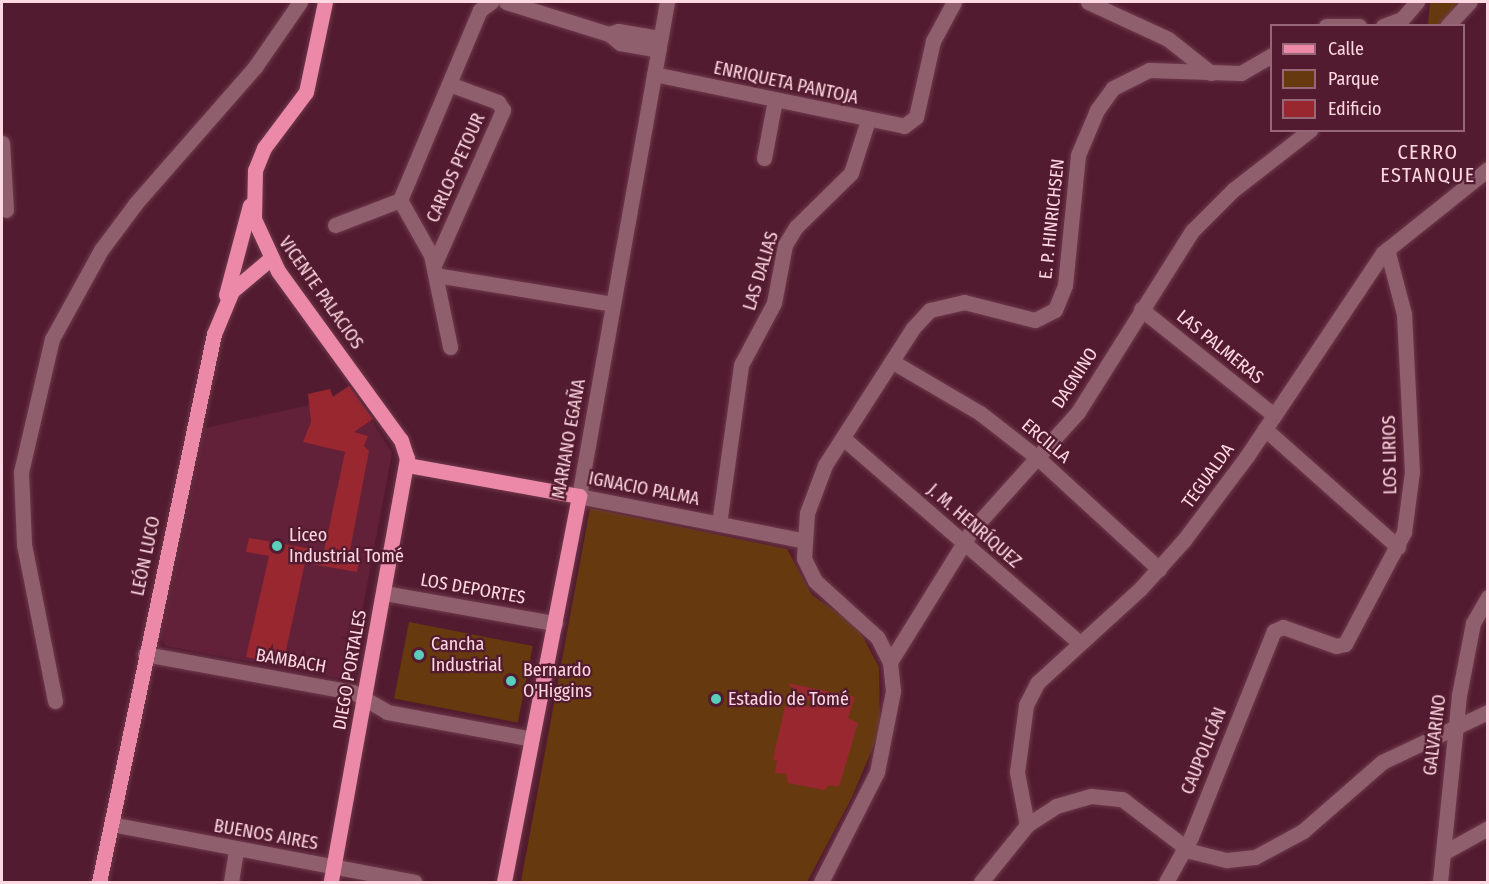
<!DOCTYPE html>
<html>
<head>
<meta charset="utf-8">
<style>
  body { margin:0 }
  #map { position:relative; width:1489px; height:884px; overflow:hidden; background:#531b2f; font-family:"Fira Sans Condensed",sans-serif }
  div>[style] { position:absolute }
  .built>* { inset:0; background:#622138 }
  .green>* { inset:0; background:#663a0e; transform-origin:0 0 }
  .building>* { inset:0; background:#982730 }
  .roads { filter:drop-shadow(0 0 2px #6e394c) drop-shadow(0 0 2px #6e394c) }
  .minor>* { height:15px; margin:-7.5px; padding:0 7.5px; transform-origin:7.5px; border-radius:7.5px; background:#905f6d }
  .major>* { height:15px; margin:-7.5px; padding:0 7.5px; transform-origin:7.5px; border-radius:7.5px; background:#ed89a8 }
  .dots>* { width:16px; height:16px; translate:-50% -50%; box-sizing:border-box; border:3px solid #531b2f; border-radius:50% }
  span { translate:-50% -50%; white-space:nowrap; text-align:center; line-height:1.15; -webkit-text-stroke:4.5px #531b2f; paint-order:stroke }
  .street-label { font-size:18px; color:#fed8e2 }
  .poi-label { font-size:18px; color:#fed8e2 }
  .left { translate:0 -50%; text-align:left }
  .neighbourhood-label { font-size:20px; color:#fed8e2; letter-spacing:1.5px }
  .frame { position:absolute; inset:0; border:3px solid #fed8e2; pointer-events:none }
  .legend { position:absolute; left:1270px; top:24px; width:195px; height:108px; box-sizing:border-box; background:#531b2f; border:2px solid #976777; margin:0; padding:8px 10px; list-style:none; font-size:18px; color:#fed8e2 }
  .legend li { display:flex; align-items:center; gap:12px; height:30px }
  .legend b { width:30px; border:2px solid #976777 }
</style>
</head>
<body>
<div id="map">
  <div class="built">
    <div style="clip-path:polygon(350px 385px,392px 453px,349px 680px,166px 646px,161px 639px,205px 428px,323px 402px)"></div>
  </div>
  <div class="green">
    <div style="clip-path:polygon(1430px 2px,1462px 2px,1438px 25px,1428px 26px)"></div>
    <div style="clip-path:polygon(590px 508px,787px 549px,812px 595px,857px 626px,879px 667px,880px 731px,851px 799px,807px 882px,521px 882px)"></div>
    <div style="left:409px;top:622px;width:126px;height:78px;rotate:11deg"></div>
  </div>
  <div class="building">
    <div style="clip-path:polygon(349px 386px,373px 419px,354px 432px,368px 436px,364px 446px,369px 451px,349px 556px,360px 558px,357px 572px,305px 563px,283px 664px,246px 657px,269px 556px,246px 552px,249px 538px,324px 551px,345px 452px,303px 442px,311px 422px,308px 394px,330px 389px,333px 397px)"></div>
    <div style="clip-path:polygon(787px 683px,855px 697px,848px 718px,858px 723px,839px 787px,830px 785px,824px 790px,788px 783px,786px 774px,775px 773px,777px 761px,773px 759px,785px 706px,816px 706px)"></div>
  </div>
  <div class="roads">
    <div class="minor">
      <div style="left:506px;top:2px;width:108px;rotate:17.3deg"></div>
      <div style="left:609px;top:34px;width:14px;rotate:39deg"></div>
      <div style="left:620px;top:43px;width:39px;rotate:10deg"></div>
      <div style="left:667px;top:2px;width:502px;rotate:100.1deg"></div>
      <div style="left:579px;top:496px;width:227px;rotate:11.2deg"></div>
      <div style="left:1088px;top:2px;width:88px;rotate:24.8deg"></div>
      <div style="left:1168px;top:39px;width:55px;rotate:38.3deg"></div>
      <div style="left:1326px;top:26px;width:33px"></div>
      <div style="left:1383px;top:26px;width:20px;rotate:-20deg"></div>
      <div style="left:1402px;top:19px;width:23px;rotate:-49deg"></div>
      <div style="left:1447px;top:26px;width:33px;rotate:-47deg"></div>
      <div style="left:609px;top:34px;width:9px;rotate:-18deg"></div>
      <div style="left:618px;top:31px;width:43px;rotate:9.5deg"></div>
      <div style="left:654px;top:74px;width:255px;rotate:11.7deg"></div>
      <div style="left:904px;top:126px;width:15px;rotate:-37deg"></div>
      <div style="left:916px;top:117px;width:78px;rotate:-77.4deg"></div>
      <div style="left:933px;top:41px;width:44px;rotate:-61.7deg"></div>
      <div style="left:2px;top:143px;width:67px;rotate:86.6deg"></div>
      <div style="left:764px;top:158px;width:59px;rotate:-79.3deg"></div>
      <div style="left:400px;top:200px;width:63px;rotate:60.6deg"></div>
      <div style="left:431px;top:255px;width:94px;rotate:78.3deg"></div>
      <div style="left:335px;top:225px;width:70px;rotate:-21deg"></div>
      <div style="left:400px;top:200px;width:206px;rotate:-67.2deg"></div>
      <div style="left:480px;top:10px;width:14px;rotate:-36deg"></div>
      <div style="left:434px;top:265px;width:170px;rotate:-66deg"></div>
      <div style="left:503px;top:110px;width:9px;rotate:-122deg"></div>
      <div style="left:498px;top:102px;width:52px;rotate:-159.8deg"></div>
      <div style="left:436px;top:275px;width:179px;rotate:9.3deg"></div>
      <div style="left:1141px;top:309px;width:170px;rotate:38.6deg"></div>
      <div style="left:893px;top:362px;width:101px;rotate:30.4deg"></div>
      <div style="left:980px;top:413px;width:75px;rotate:37.9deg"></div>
      <div style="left:1039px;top:459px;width:163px;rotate:42.5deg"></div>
      <div style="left:1265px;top:429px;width:178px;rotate:41.6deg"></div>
      <div style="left:843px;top:438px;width:313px;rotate:40.9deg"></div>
      <div style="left:719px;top:524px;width:161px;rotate:-82.1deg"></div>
      <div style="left:741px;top:365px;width:70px;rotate:-62deg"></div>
      <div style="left:774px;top:303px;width:59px;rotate:-79.3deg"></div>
      <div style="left:785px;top:245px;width:21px;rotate:-59deg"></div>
      <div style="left:796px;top:227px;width:77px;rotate:-44.5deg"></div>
      <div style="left:851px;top:173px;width:56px;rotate:-72.2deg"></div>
      <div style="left:384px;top:593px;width:174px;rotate:10deg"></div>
      <div style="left:145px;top:654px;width:211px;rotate:10.4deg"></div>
      <div style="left:353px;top:692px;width:39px;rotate:30deg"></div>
      <div style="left:387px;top:712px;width:147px;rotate:10.5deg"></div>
      <div style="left:890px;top:662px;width:155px;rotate:-58.2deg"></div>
      <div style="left:972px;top:530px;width:159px;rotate:-48.1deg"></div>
      <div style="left:1078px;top:412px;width:214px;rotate:-57.8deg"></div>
      <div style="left:1192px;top:231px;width:58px;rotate:-45deg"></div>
      <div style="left:1233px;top:190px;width:98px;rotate:-37.9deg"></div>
      <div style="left:55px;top:701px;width:160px;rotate:-101.2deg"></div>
      <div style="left:24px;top:544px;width:72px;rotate:-92.4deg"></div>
      <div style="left:21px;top:472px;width:137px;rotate:-76.9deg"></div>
      <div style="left:52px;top:339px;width:102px;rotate:-61.2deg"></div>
      <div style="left:101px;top:250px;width:59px;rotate:-53.3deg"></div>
      <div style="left:136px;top:203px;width:181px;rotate:-48.8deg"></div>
      <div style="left:255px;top:67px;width:79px;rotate:-55.3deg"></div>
      <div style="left:111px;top:824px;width:309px;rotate:10.8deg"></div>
      <div style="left:1027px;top:825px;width:54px;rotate:-100.7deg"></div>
      <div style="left:1017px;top:772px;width:68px;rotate:-82.3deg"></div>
      <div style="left:1026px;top:705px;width:25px;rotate:-63deg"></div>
      <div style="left:1037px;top:683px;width:139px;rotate:-42.4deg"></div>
      <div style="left:1140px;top:589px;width:66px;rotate:-48.1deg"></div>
      <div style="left:1184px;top:540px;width:105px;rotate:-53.1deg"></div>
      <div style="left:1247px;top:456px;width:244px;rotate:-56.2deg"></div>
      <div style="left:1383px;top:253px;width:134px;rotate:-38.7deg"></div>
      <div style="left:1443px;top:853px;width:51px;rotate:-29.1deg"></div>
      <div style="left:231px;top:882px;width:32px;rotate:-81deg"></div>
      <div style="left:821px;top:882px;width:123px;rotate:-63deg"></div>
      <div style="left:877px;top:772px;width:83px;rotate:-78.8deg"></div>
      <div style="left:893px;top:691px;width:29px;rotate:-96deg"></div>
      <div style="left:890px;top:662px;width:28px;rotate:-117deg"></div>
      <div style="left:877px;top:637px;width:84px;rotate:-137.9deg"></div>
      <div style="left:815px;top:581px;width:25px;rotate:-116deg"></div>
      <div style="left:804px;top:558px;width:45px;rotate:-86.2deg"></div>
      <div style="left:807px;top:513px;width:51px;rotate:-69.4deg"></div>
      <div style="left:825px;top:465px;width:163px;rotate:-57.3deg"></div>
      <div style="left:913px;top:328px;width:25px;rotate:-47deg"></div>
      <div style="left:930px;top:310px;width:35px;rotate:-13deg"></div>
      <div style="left:964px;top:302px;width:73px;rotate:14.2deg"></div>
      <div style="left:1035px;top:320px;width:22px;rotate:-27deg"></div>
      <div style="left:1055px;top:310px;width:27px;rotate:-68deg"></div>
      <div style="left:1065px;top:285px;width:131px;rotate:-84.3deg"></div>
      <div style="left:1078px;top:155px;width:49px;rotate:-67.1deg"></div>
      <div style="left:1097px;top:110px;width:27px;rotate:-54deg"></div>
      <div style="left:1113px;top:88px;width:40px;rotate:-26.6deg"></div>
      <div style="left:1149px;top:70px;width:92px;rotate:1.9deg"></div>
      <div style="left:1241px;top:73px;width:36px;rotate:-30deg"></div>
      <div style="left:981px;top:882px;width:73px;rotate:-51.1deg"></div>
      <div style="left:1027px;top:825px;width:35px;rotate:-33deg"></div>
      <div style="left:1056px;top:806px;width:36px;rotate:-16deg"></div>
      <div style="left:1091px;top:796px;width:31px;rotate:6deg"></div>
      <div style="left:1122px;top:799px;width:86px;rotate:37.4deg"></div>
      <div style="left:1190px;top:851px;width:38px;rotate:14deg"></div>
      <div style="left:1227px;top:860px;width:28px;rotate:-6deg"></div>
      <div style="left:1255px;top:857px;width:55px;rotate:-28.4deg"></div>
      <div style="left:1303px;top:831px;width:105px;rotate:-41.1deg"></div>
      <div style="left:1382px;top:762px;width:117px;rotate:-25.3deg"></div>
      <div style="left:1166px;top:882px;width:51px;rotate:-60.9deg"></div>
      <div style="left:1191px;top:837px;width:222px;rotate:-68.1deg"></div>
      <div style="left:1274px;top:631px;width:10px;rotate:-24deg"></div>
      <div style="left:1283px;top:627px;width:56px;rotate:19.7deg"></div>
      <div style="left:1336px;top:646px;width:9px;rotate:-13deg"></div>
      <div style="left:1345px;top:644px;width:127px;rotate:-62.2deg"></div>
      <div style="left:1404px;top:532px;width:61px;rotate:-82.4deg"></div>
      <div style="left:1412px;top:472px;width:158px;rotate:-92.9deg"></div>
      <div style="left:1404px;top:314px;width:67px;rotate:-104.7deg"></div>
      <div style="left:1440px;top:882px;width:188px;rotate:-84.2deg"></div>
      <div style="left:1459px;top:695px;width:73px;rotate:-79deg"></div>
      <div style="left:1473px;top:623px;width:30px;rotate:-60deg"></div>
    </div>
    <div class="major">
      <div style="left:325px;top:2px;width:92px;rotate:101.9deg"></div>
      <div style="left:306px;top:92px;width:70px;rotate:126.9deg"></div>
      <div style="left:264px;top:148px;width:24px;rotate:112deg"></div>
      <div style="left:255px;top:170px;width:49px;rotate:91.2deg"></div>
      <div style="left:254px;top:219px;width:57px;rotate:65.2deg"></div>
      <div style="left:278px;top:271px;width:209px;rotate:54deg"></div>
      <div style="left:401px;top:440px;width:19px;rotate:72deg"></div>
      <div style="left:407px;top:458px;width:431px;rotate:100.2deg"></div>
      <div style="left:226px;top:295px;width:93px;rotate:-75.1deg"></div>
      <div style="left:407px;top:465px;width:175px;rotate:10.2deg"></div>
      <div style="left:579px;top:496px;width:393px;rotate:101deg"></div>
      <div style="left:99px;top:882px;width:560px;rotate:-78.15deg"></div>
      <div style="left:214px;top:334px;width:47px;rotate:-67.3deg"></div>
      <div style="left:232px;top:291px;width:50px;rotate:-40.1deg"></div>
    </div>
  </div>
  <div class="dots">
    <div style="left:277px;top:546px;background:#5bcebb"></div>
    <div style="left:419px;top:655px;background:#5bcebb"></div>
    <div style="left:511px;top:681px;background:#5bcebb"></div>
    <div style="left:716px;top:699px;background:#5bcebb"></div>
  </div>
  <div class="street-label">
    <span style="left:786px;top:83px;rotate:12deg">ENRIQUETA PANTOJA</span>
    <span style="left:456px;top:168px;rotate:-66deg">CARLOS PETOUR</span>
    <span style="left:1052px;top:219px;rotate:-84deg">E. P. HINRICHSEN</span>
    <span style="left:761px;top:271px;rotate:-73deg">LAS DALIAS</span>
    <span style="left:321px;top:293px;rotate:55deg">VICENTE PALACIOS</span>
    <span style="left:1220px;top:347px;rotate:39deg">LAS PALMERAS</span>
    <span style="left:1075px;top:378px;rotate:-57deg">DAGNINO</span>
    <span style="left:569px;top:439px;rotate:-80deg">MARIANO EGAÑA</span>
    <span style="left:1046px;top:441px;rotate:40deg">ERCILLA</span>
    <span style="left:1390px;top:455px;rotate:-91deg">LOS LIRIOS</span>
    <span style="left:1208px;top:476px;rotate:-54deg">TEGUALDA</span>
    <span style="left:644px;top:489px;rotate:11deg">IGNACIO PALMA</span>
    <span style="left:974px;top:526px;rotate:41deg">J. M. HENRÍQUEZ</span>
    <span style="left:146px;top:556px;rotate:-78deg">LEÓN LUCO</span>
    <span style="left:473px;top:589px;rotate:10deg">LOS DEPORTES</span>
    <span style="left:291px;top:661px;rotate:10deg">BAMBACH</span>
    <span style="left:350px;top:670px;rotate:-80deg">DIEGO PORTALES</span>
    <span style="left:1435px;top:735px;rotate:-83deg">GALVARINO</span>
    <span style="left:1204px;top:751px;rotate:-68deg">CAUPOLICÁN</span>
    <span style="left:266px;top:835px;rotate:10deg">BUENOS AIRES</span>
  </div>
  <div class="poi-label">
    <span class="left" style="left:289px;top:546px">Liceo<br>Industrial Tomé</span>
    <span class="left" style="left:431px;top:655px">Cancha<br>Industrial</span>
    <span class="left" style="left:523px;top:681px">Bernardo<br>O'Higgins</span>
    <span class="left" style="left:728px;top:699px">Estadio de Tomé</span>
  </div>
  <div class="neighbourhood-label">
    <span style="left:1428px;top:164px">CERRO<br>ESTANQUE</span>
  </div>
  <div class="frame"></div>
  <ul class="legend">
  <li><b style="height:8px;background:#ed89a8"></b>Calle</li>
  <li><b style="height:16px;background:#663a0e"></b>Parque</li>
  <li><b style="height:16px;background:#982730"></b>Edificio</li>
  </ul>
</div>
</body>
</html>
